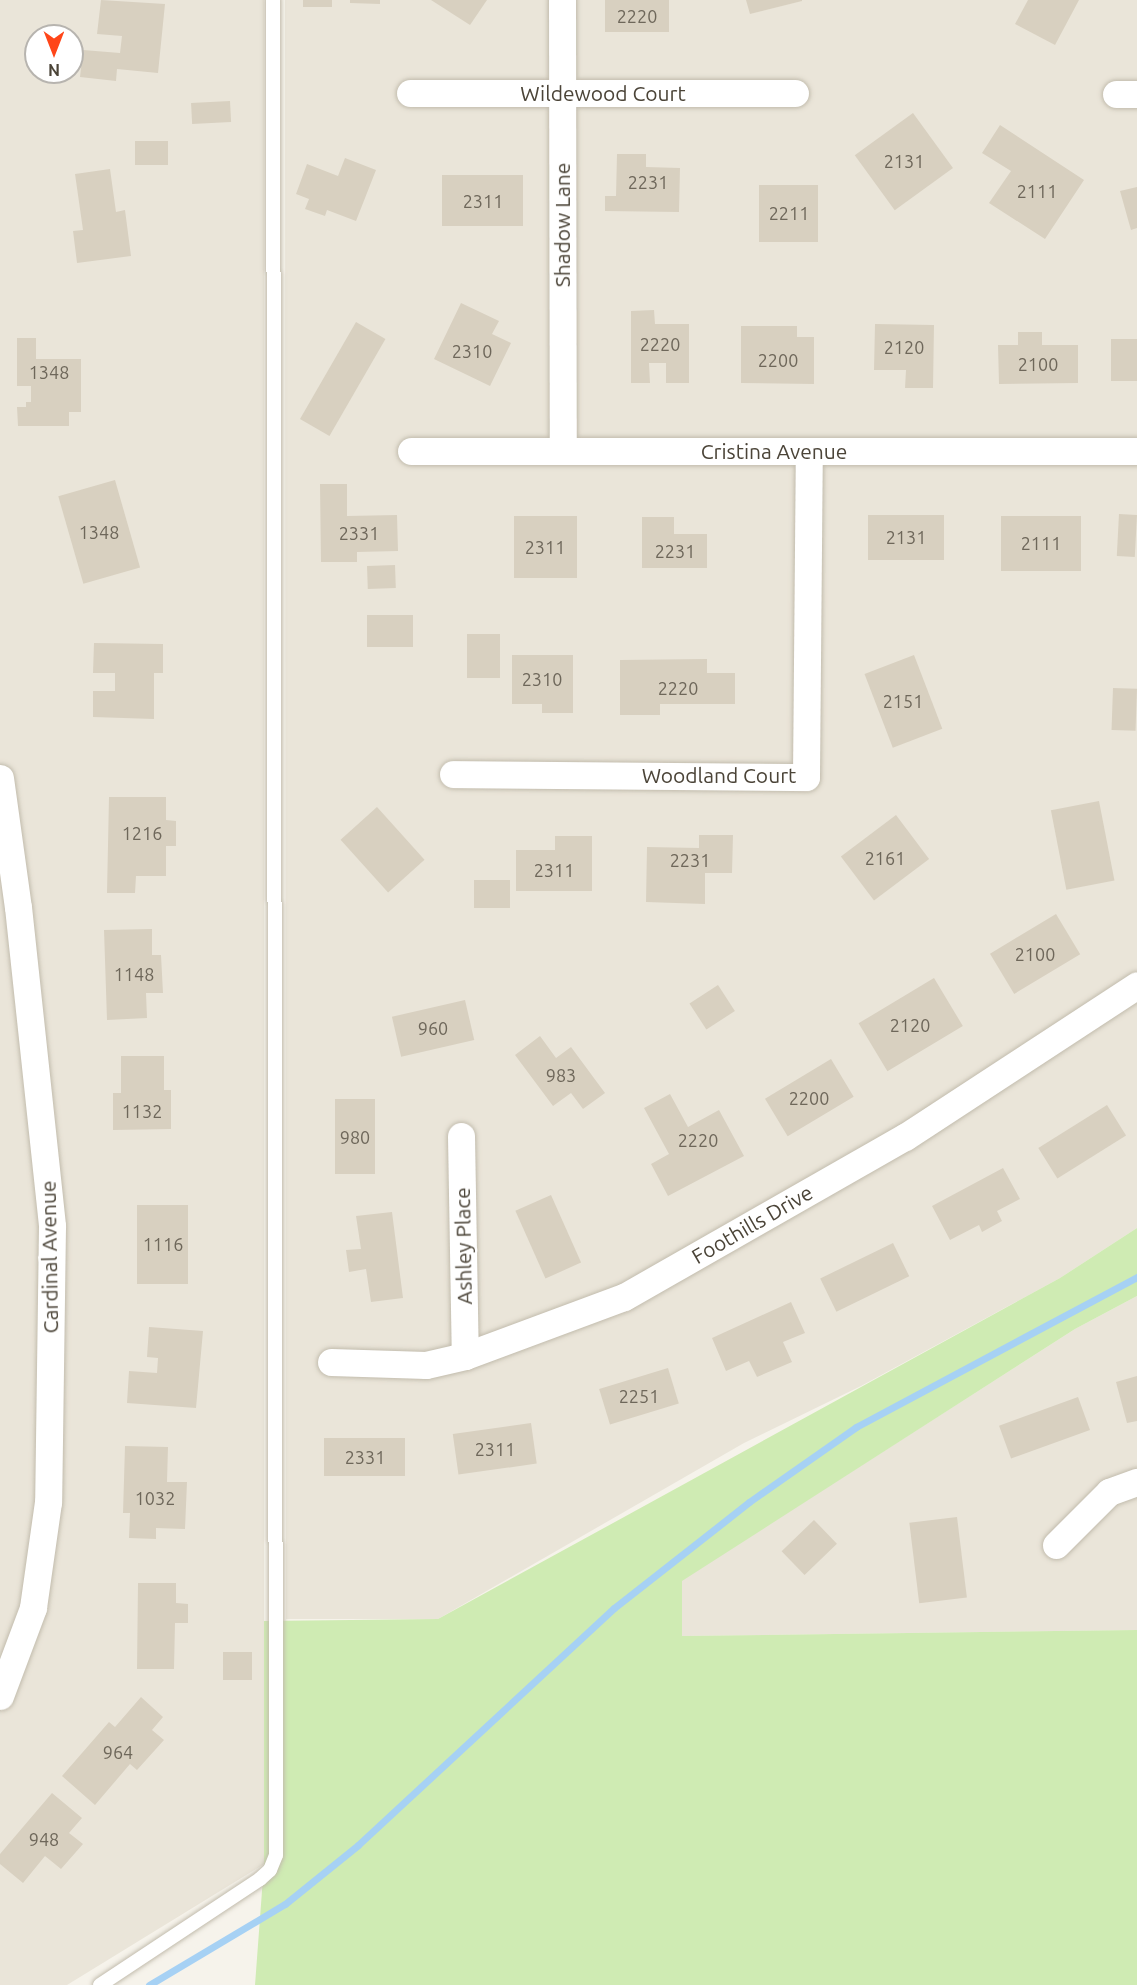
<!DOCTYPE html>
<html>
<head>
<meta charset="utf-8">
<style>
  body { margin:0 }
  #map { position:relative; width:1137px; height:1985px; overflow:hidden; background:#f6f3eb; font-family:Ubuntu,sans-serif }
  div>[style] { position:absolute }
  .residential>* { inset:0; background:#eae5d9 }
  .green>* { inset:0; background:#cfebb3 }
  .stream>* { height:7px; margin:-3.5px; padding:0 3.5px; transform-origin:3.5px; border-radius:3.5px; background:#a6d1f4 }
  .building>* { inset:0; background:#d8d0c0; transform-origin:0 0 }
  .roads { filter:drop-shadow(0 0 2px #c2bcad) drop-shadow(0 0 2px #c2bcad) }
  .service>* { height:14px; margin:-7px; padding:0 7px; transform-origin:7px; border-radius:7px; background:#fff }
  .minor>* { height:27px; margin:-13.5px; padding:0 13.5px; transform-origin:13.5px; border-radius:13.5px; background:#fff }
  span { translate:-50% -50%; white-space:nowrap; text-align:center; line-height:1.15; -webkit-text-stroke:4.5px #fff; paint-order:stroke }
  .number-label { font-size:18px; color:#6e675a }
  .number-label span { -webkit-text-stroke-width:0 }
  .street-label { font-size:21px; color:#4b4438 }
  .north { position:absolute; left:24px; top:24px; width:60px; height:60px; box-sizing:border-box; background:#fff; border:2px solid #b7b4af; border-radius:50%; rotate:180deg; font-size:16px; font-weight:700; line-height:24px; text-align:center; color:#4b4438 }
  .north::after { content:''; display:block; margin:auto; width:21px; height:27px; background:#ff4619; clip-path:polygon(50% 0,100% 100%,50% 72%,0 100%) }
</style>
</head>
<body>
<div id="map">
  <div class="residential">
    <div style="clip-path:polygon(evenodd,0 0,264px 0,264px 1864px,67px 1985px,0 1985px,0 0,36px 36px,72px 36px,72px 72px,36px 72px,36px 36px)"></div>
    <div style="clip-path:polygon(285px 0,1137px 0,1137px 1228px,1060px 1278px,861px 1386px,744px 1443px,438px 1619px,286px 1619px)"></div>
    <div style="clip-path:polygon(1137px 1296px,1137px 1630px,682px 1636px,682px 1580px,1075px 1329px)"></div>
  </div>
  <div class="green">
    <div style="clip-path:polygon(1137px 1228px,1137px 1296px,1075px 1329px,682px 1581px,682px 1636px,1137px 1630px,1137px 1985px,255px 1985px,264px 1864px,264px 1621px,438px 1619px,1060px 1278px)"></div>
  </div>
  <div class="stream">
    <div style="left:149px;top:1985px;width:158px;rotate:-30.8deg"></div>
    <div style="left:285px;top:1904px;width:94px;rotate:-38.9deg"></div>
    <div style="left:358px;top:1845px;width:349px;rotate:-42.8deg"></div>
    <div style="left:614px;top:1608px;width:172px;rotate:-38.1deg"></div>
    <div style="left:749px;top:1502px;width:131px;rotate:-35deg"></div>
    <div style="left:856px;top:1427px;width:319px;rotate:-28.1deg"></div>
  </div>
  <div class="building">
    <div style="clip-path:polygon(101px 0,165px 4px,158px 73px,117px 69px,116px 81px,80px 77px,83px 50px,120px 53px,122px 36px,97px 34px)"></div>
    <div style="left:303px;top:0;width:29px;height:7px"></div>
    <div style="clip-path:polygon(350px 0,380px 0,380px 4px,350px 3px)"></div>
    <div style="clip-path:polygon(431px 0,487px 0,470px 25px)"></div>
    <div style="left:605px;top:0;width:64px;height:32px"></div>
    <div style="clip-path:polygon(746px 0,802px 0,802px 1px,750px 14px)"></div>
    <div style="clip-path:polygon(1028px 0,1079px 0,1055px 45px,1015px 24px)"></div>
    <div style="left:230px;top:101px;width:21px;height:39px;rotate:87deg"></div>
    <div style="left:913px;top:113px;width:68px;height:72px;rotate:54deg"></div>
    <div style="clip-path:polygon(1000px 125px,1084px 180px,1045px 239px,989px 203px,1011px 171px,982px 153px)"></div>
    <div style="left:135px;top:141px;width:33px;height:24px"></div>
    <div style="clip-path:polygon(617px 154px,646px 154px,646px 167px,680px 168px,679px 212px,605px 211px,605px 196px,616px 196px)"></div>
    <div style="clip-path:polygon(345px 158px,376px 170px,356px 221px,327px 210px,325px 216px,305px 209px,309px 199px,296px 194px,307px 164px,338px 176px)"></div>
    <div style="clip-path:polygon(110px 169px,116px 212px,125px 210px,131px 256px,77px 263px,73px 231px,83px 230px,75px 174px)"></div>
    <div style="left:523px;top:175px;width:51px;height:81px;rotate:90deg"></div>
    <div style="left:759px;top:185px;width:59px;height:57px"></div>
    <div style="clip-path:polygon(1137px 187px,1137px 228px,1131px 230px,1120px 191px)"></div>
    <div style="clip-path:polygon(461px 303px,499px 321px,492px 334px,511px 343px,490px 386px,434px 359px)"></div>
    <div style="clip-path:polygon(654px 310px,655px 324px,689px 324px,689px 383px,666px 383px,666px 363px,649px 363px,650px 383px,631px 383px,631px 311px)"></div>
    <div style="left:356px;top:322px;width:34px;height:112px;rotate:30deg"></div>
    <div style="clip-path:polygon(875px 324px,934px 325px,933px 388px,905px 388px,906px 370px,874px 370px)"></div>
    <div style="clip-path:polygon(741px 326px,797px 326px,797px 337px,814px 337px,814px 384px,741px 383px)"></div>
    <div style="clip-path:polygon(1018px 332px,1042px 332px,1042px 345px,1078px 345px,1078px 383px,999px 384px,998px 345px,1018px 345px)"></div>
    <div style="clip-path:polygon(17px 338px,36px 338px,36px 359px,81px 359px,81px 412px,69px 412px,69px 426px,18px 426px,17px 407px,26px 407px,26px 402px,31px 402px,31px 386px,17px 386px)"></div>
    <div style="left:1111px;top:339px;width:26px;height:42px"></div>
    <div style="left:115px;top:480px;width:91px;height:59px;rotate:74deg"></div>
    <div style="clip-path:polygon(320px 484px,347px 484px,347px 516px,397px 515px,398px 551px,357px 552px,357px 562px,321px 562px)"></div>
    <div style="left:1119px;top:514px;width:18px;height:42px;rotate:3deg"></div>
    <div style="left:868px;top:515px;width:76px;height:45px"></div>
    <div style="left:514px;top:516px;width:63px;height:62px"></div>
    <div style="left:1001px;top:516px;width:80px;height:55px"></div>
    <div style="clip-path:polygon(642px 517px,674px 517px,674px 534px,707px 534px,707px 568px,642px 568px)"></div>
    <div style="left:395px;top:565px;width:23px;height:28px;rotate:88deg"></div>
    <div style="left:367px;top:615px;width:46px;height:32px"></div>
    <div style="left:467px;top:634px;width:33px;height:44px"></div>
    <div style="clip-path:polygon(94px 643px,163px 644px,163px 673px,154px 673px,154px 719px,93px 717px,93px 691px,115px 691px,115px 673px,93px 673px)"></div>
    <div style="clip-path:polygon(512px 655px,573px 655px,573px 713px,542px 713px,542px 704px,512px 704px)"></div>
    <div style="left:914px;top:655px;width:79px;height:53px;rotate:69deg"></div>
    <div style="clip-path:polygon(707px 659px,707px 673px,735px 673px,735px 704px,660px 704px,660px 715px,620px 715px,620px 660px)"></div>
    <div style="left:1113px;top:688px;width:24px;height:42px;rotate:2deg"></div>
    <div style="clip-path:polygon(109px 797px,166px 797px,166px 820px,176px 821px,176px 846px,166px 846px,166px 876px,136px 876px,135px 893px,107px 893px)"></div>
    <div style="left:1099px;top:801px;width:81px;height:49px;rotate:79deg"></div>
    <div style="left:377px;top:807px;width:71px;height:49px;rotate:48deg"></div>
    <div style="left:896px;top:815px;width:55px;height:69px;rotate:53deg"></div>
    <div style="clip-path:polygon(699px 835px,733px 835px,732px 873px,705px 873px,705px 904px,646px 902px,647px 847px,699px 848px)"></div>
    <div style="clip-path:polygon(555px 836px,592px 836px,592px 891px,516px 891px,516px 850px,555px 850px)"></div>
    <div style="left:474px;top:880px;width:36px;height:28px"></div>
    <div style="left:1056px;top:914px;width:47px;height:77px;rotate:59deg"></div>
    <div style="clip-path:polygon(152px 929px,152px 955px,161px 955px,163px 993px,146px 993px,147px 1018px,107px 1020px,104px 930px)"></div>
    <div style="left:934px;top:978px;width:56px;height:88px;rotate:59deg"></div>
    <div style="left:718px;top:985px;width:31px;height:34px;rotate:57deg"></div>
    <div style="left:465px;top:1000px;width:41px;height:75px;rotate:77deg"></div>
    <div style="clip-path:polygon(540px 1036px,556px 1058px,571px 1047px,605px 1093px,583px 1109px,571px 1093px,553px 1106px,515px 1055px)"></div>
    <div style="clip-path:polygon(121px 1056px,164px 1056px,164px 1090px,171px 1090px,171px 1129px,113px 1130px,113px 1093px,121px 1093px)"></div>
    <div style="left:831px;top:1059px;width:44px;height:77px;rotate:59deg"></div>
    <div style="clip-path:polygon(670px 1094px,688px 1127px,719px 1110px,744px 1156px,668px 1196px,651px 1164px,669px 1154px,644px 1108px)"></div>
    <div style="left:335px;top:1099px;width:40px;height:75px"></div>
    <div style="left:1107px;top:1105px;width:36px;height:81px;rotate:58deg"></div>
    <div style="clip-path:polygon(1003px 1168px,1020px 1199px,997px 1211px,1002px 1221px,982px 1232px,979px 1225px,950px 1240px,932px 1206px)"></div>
    <div style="left:551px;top:1195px;width:74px;height:39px;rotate:66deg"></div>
    <div style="left:137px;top:1205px;width:51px;height:79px"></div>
    <div style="clip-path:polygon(392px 1212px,403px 1298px,371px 1302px,366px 1269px,349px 1272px,346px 1250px,361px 1249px,356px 1216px)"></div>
    <div style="left:893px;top:1243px;width:37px;height:81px;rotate:64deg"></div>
    <div style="clip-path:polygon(791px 1302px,805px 1333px,783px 1342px,792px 1362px,757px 1377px,749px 1361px,726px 1371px,712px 1338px)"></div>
    <div style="clip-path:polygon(149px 1327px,203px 1331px,196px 1408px,127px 1403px,129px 1371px,157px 1373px,158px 1358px,147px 1357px)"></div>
    <div style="left:668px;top:1368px;width:37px;height:72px;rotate:73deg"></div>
    <div style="clip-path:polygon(1137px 1376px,1137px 1421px,1127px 1423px,1116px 1382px)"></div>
    <div style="left:1078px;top:1397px;width:35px;height:84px;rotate:70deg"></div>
    <div style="left:531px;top:1423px;width:41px;height:79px;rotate:82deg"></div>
    <div style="left:324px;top:1438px;width:81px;height:38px"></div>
    <div style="clip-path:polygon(125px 1446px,168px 1447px,167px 1482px,187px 1482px,185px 1529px,156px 1528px,156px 1539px,129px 1538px,130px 1513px,123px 1513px)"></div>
    <div style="left:957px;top:1517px;width:81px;height:48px;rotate:83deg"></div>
    <div style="left:814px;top:1520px;width:33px;height:45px;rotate:46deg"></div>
    <div style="clip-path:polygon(138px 1583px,176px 1583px,176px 1603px,188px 1604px,188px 1623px,175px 1623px,174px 1669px,137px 1669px)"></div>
    <div style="left:223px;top:1652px;width:29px;height:28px"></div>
    <div style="clip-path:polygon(141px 1697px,163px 1717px,152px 1730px,164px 1740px,137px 1770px,130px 1764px,95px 1805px,62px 1776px,109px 1722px,115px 1727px)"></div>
    <div style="clip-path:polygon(52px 1793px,82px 1818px,69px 1833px,83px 1844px,61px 1869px,45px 1856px,23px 1883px,0 1864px,0 1854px)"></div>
  </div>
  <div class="roads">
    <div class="service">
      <div style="left:100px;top:1985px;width:192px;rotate:-33.5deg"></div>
      <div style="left:260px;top:1879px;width:13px;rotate:-42deg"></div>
      <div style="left:270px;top:1870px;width:16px;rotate:-68deg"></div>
      <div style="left:276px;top:1855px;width:1855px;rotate:-90.09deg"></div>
    </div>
    <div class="minor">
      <div style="left:562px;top:0;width:451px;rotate:89.9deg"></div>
      <div style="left:410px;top:93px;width:385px"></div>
      <div style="left:1116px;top:94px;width:21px"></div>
      <div style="left:411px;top:451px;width:726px"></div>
      <div style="left:453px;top:774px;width:353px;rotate:0.5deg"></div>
      <div style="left:806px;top:777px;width:326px;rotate:-89.5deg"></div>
      <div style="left:0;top:778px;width:130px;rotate:82.1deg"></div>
      <div style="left:18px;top:907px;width:321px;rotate:83.9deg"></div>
      <div style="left:52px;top:1226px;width:276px;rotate:90.8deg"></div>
      <div style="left:48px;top:1502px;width:107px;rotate:98.1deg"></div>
      <div style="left:33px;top:1608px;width:94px;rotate:110.6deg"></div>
      <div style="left:461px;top:1136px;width:220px;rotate:89deg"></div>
      <div style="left:331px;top:1362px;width:95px;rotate:1.8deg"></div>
      <div style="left:426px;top:1365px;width:40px;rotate:-13deg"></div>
      <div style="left:465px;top:1356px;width:170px;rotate:-20.4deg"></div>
      <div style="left:624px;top:1297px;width:323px;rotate:-29.7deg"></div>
      <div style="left:905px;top:1137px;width:277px;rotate:-33.2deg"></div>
      <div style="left:1056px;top:1545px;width:75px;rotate:-45deg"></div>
      <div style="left:1109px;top:1492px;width:30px;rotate:-20deg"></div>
    </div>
  </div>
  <div class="number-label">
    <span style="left:637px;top:16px">2220</span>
    <span style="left:904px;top:161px">2131</span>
    <span style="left:648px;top:182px">2231</span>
    <span style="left:1037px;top:191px">2111</span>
    <span style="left:483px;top:201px">2311</span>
    <span style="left:789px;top:213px">2211</span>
    <span style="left:660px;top:344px">2220</span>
    <span style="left:904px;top:347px">2120</span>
    <span style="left:472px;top:351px">2310</span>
    <span style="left:778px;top:360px">2200</span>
    <span style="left:1038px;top:364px">2100</span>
    <span style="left:49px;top:372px">1348</span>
    <span style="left:99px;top:532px">1348</span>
    <span style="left:359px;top:533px">2331</span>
    <span style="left:906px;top:537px">2131</span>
    <span style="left:1041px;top:543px">2111</span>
    <span style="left:545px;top:547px">2311</span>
    <span style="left:675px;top:551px">2231</span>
    <span style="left:542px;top:679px">2310</span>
    <span style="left:678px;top:688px">2220</span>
    <span style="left:903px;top:701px">2151</span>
    <span style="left:142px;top:833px">1216</span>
    <span style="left:885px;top:858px">2161</span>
    <span style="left:690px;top:860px">2231</span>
    <span style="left:554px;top:870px">2311</span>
    <span style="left:1035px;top:954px">2100</span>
    <span style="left:134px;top:974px">1148</span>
    <span style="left:910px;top:1025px">2120</span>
    <span style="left:433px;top:1028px">960</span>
    <span style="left:561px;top:1075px">983</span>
    <span style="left:809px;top:1098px">2200</span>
    <span style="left:142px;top:1111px">1132</span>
    <span style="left:355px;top:1137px">980</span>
    <span style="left:698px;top:1140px">2220</span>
    <span style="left:163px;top:1244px">1116</span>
    <span style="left:639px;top:1396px">2251</span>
    <span style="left:495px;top:1449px">2311</span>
    <span style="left:365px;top:1457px">2331</span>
    <span style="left:155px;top:1498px">1032</span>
    <span style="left:118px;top:1752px">964</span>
    <span style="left:44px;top:1839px">948</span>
  </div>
  <div class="street-label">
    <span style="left:603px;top:93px">Wildewood Court</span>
    <span style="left:562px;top:225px;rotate:-90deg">Shadow Lane</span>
    <span style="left:774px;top:451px">Cristina Avenue</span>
    <span style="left:719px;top:775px">Woodland Court</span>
    <span style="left:752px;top:1224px;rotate:-30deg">Foothills Drive</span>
    <span style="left:463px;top:1246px;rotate:-91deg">Ashley Place</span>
    <span style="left:49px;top:1257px;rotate:-91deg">Cardinal Avenue</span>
  </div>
  <div class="north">N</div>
</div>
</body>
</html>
